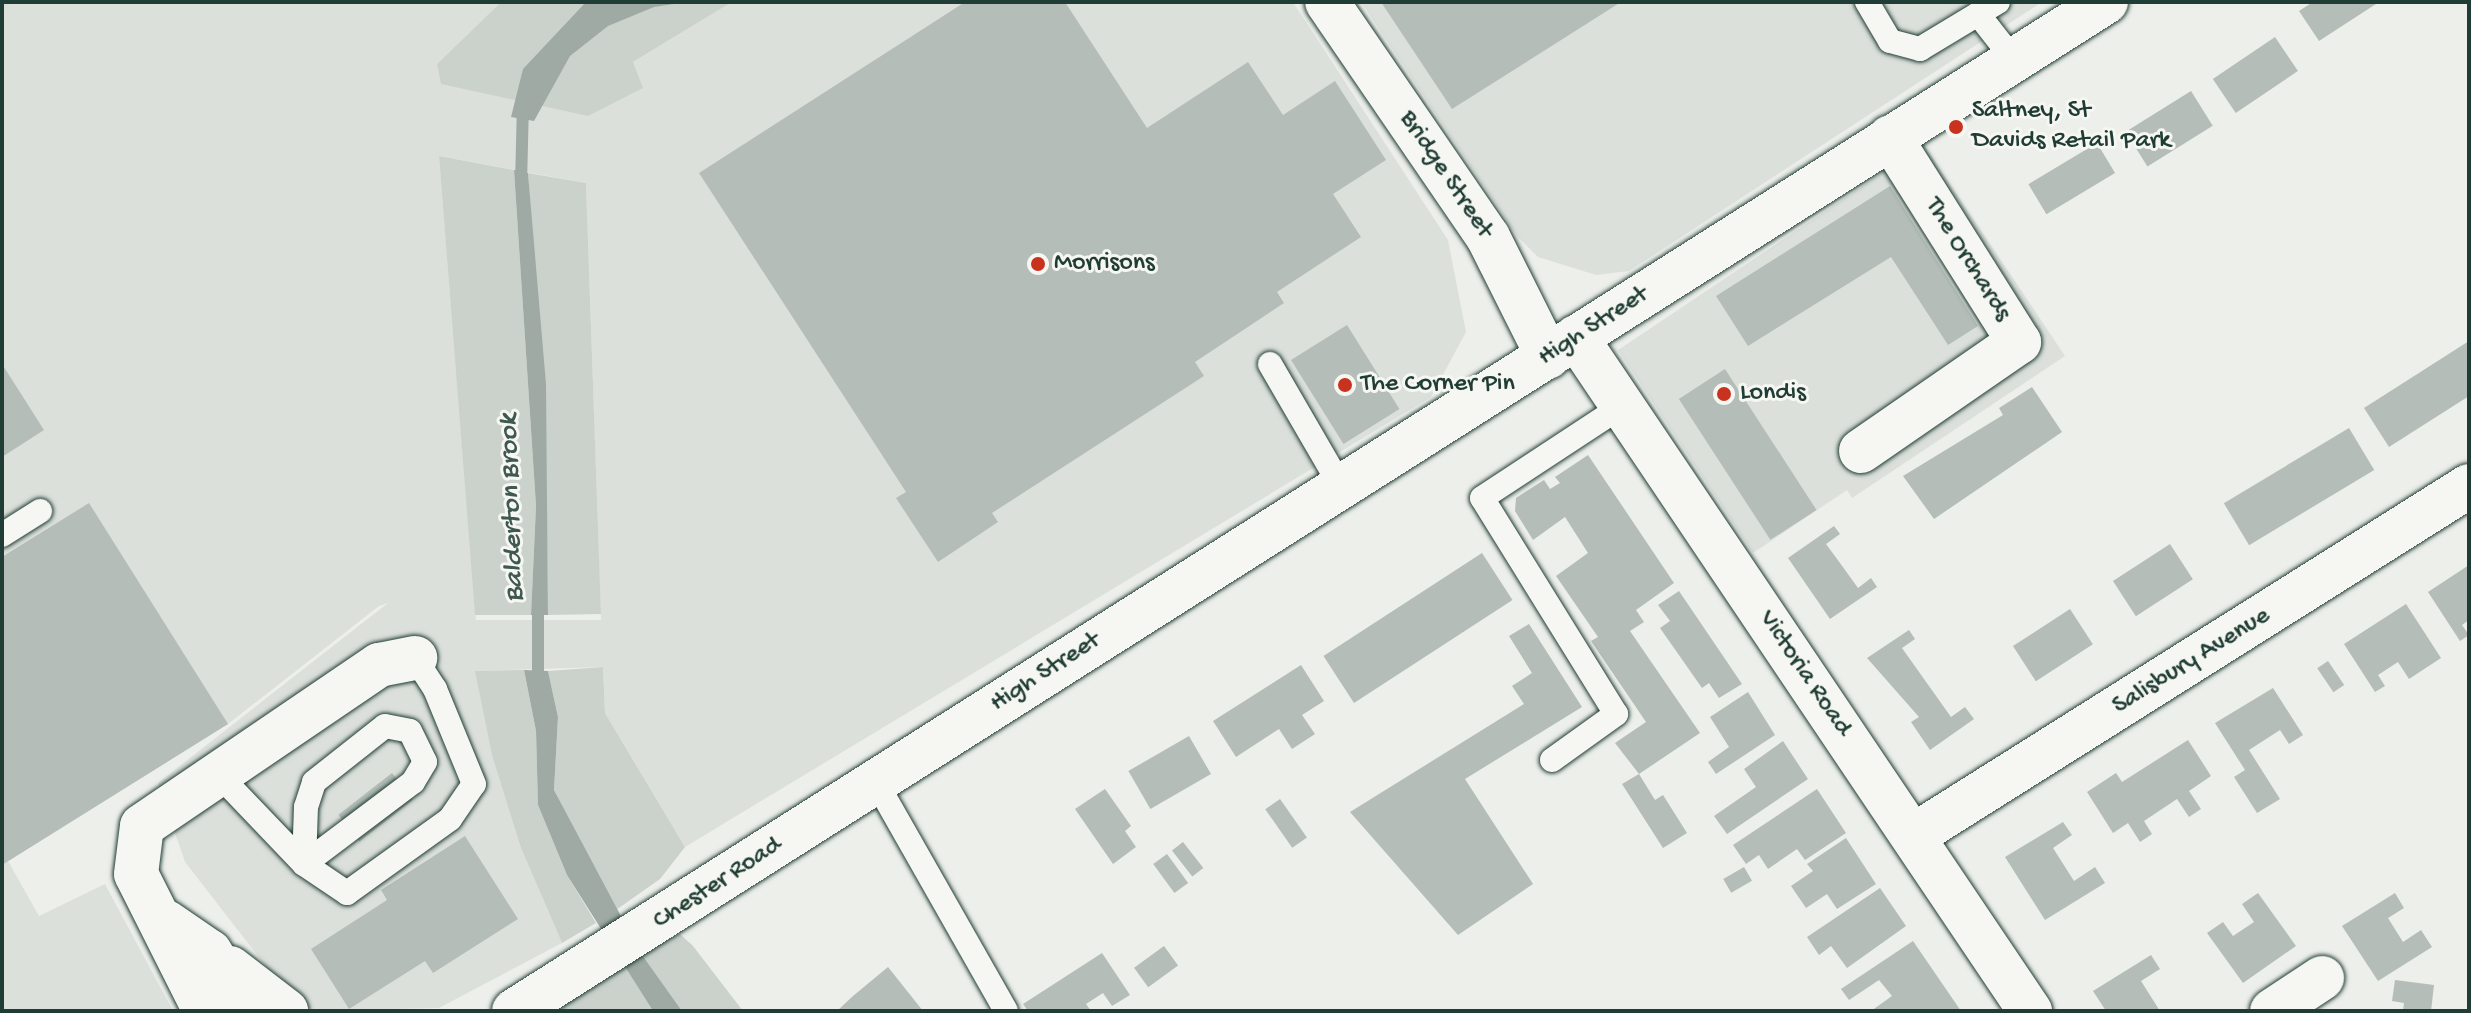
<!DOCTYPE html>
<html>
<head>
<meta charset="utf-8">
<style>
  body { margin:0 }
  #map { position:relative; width:2471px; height:1013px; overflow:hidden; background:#edefea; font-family:"Gochi Hand",sans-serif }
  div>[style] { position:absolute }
  .built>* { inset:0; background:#dce0db }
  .green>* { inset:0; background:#cbd2cc }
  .water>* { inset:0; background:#9faaa4 }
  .stream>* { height:12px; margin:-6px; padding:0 6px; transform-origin:6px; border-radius:6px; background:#9faaa4 }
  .building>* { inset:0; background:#b4bdb8; transform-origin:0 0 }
  .roads { filter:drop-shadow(0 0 2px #1f3d34) drop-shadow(0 0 2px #1f3d34) }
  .service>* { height:24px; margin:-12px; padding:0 12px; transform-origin:12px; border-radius:12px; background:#f6f6f2 }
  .minor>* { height:44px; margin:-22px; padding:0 22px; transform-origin:22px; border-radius:22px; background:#f6f6f2 }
  .primary>* { height:44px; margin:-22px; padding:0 22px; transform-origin:22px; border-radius:22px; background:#f6f6f2 }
  .dots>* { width:22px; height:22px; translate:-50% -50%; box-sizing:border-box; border:4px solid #f6f6f2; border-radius:50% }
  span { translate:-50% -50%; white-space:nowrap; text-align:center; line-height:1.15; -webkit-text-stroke:6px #f6f6f2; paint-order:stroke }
  .poi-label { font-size:26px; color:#1f3d34 }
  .left { translate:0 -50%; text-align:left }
  .street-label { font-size:26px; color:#1f3d34 }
  .water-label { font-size:28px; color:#3f5850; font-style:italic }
  .frame { position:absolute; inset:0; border:4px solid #1f3d34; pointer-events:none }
</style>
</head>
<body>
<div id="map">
  <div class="built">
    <div style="clip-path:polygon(evenodd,2px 2px,501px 2px,437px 64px,633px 62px,732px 2px,1293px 2px,1448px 240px,1466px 332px,1431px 397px,685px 847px,605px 713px,603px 667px,476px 671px,521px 848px,562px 943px,439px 1008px,311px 1011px,268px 969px,185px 862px,158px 783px,388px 603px,379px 606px,228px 724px,8px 861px,39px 916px,105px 884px,173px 1011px,2px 1011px,2px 2px,439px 156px,586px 183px,601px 620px,476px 620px,439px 156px)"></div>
    <div style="clip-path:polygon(1361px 2px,2042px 2px,1629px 271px,1596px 275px,1538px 257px,1518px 237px)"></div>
    <div style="clip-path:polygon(1924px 145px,2065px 356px,1852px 498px,1847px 490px,1753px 553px,1618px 350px)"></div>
  </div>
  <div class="green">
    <div style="clip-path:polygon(501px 2px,732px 2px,633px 62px,643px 88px,588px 116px,441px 84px,437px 64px)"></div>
    <div style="clip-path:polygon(439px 156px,514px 170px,536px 506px,531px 615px,475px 615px)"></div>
    <div style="clip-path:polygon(528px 173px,586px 183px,601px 614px,548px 615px,545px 399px)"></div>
    <div style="clip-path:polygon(603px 667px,605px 713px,685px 847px,660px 879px,616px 910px,554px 790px,558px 717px,548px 671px)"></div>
    <div style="clip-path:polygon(524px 670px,536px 731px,538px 805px,567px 875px,596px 923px,562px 943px,521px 848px,492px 755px,475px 671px)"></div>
    <div style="clip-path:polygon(680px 934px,693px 946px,743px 1011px,682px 1011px,640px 952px)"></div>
    <div style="clip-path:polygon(622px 962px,653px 1011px,549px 1011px)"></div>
  </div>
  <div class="water">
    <div style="clip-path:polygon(586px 2px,687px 2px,654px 7px,608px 26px,570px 56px,534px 121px,511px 117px,523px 69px)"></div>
    <div style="clip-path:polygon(514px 170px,528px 173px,546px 384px,548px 615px,531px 615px,536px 506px)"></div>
    <div style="clip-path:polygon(524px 670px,548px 671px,558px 717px,554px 790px,640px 952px,682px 1011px,653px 1011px,567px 875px,538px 805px,536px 731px)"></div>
  </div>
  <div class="stream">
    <div style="left:521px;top:185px;width:81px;rotate:-88.6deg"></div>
    <div style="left:538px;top:684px;width:85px;rotate:-90deg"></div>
  </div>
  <div class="building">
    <div style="clip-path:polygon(965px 2px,1065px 2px,1147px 128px,1248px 62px,1283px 115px,1335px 81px,1386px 160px,1333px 194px,1361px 237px,1277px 292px,1284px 303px,1195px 362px,1204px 376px,992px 513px,998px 522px,938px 562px,896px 498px,906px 492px,699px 173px)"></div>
    <div style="clip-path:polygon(1381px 2px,1621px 2px,1452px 109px)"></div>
    <div style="clip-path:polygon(2313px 2px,2379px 2px,2319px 41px,2299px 11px)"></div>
    <div style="left:2275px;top:37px;width:41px;height:75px;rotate:56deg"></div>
    <div style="left:2191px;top:91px;width:41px;height:77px;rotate:58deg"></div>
    <div style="left:2097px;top:143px;width:35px;height:80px;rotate:59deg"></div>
    <div style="clip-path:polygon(1890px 186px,1978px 326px,1948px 345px,1891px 257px,1748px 346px,1716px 296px)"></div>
    <div style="left:1347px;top:325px;width:99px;height:66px;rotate:58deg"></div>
    <div style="clip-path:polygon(2469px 341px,2469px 396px,2389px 447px,2364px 408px)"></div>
    <div style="clip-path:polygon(2px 364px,44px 430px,2px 457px)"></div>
    <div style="left:1725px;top:369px;width:168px;height:55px;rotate:57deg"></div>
    <div style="clip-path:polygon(2032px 387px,2062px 432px,1934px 519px,1903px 476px,2003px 415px,1999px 408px)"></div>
    <div style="left:2349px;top:428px;width:49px;height:146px;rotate:59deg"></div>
    <div style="clip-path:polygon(1588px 455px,1674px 583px,1636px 610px,1644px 622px,1630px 631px,1700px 733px,1639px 774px,1655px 800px,1663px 795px,1687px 833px,1663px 848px,1622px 784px,1639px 774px,1615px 743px,1646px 722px,1591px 641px,1598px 637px,1556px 576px,1588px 553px,1565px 517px,1533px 540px,1515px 511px,1516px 498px,1544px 480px,1550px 489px,1560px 483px,1555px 477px)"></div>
    <div style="clip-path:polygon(89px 503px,228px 724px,2px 865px,2px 557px)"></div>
    <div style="clip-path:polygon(1834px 526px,1840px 534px,1826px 544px,1840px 563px,1858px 588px,1871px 578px,1877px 587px,1830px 619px,1788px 558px)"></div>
    <div style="left:2170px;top:544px;width:42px;height:68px;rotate:57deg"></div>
    <div style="left:1482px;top:553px;width:56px;height:189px;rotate:57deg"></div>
    <div style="clip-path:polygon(2469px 565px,2469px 620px,2462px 625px,2469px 635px,2460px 641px,2428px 592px)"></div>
    <div style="clip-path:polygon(1679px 591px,1742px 684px,1719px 698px,1709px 683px,1702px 688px,1660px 628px,1670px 621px,1658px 605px)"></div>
    <div style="clip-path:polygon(2406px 604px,2441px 658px,2409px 679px,2398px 662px,2378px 675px,2385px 686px,2375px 692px,2344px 644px)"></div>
    <div style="left:2070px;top:609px;width:42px;height:68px;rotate:57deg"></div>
    <div style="clip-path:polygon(1529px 624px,1582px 707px,1465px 779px,1533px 884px,1458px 935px,1350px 812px,1524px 704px,1512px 686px,1532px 673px,1509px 636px)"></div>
    <div style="clip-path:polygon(1909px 630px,1915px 639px,1902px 648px,1951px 717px,1965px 707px,1974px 719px,1930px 750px,1911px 722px,1919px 717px,1867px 658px)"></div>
    <div style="left:2328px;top:661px;width:29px;height:13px;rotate:56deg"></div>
    <div style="clip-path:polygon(1301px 665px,1324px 701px,1302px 715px,1315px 734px,1292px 749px,1279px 729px,1236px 757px,1213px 721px)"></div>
    <div style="clip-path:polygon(2273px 688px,2303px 735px,2289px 744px,2280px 730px,2249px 750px,2280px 799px,2257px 813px,2234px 777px,2245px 770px,2215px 723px)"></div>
    <div style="clip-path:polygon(1748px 692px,1775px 735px,1716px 774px,1708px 762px,1729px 747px,1710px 717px)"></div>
    <div style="left:1189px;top:736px;width:44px;height:70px;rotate:60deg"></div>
    <div style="clip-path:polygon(2188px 740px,2211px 776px,2189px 791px,2201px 809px,2189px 817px,2177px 799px,2144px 821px,2152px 834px,2140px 842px,2128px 823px,2113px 833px,2087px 792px,2116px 773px,2122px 782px)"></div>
    <div style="clip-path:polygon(1783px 741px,1808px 779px,1727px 834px,1714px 816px,1756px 787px,1744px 769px)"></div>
    <div style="left:392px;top:773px;width:34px;height:68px;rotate:52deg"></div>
    <div style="clip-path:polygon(1105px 789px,1131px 826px,1125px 831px,1136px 847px,1113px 864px,1075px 809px)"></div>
    <div style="clip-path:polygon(1817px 789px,1846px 833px,1805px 860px,1797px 849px,1768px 869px,1759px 855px,1746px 864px,1733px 845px)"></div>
    <div style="left:1280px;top:799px;width:47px;height:18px;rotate:55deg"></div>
    <div style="clip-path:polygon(2063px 822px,2072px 835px,2053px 848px,2074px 881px,2095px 867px,2105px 883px,2045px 920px,2005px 857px)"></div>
    <div style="clip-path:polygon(465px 836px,518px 919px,433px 973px,425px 961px,349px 1009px,311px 949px,387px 900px,381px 890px)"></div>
    <div style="clip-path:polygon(1846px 838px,1876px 884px,1837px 909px,1827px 894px,1806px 908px,1791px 886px,1813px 871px,1807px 864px)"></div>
    <div style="left:1183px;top:842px;width:33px;height:14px;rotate:52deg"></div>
    <div style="left:1167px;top:854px;width:36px;height:17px;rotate:54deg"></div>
    <div style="left:1744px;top:867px;width:16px;height:24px;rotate:60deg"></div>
    <div style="clip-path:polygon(1880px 888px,1906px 926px,1847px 968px,1831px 946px,1819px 955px,1807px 937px)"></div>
    <div style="clip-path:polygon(2258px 893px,2296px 946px,2243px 983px,2207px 933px,2223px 922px,2233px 936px,2254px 922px,2242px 904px)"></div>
    <div style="clip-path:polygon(2395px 893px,2404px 908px,2388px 918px,2403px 942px,2421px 930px,2432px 947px,2378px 981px,2342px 926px)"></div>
    <div style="clip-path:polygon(1913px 941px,1961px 1011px,1871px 1011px,1892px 996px,1879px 980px,1849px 1000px,1841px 989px)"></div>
    <div style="left:1164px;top:946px;width:24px;height:37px;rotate:54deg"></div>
    <div style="clip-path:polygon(1102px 953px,1130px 995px,1112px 1006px,1103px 993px,1086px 1004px,1091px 1011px,1028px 1011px,1023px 1004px)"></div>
    <div style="clip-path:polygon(2151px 955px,2160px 969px,2141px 981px,2160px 1011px,2106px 1011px,2093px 991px)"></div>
    <div style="clip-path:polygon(888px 967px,923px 1011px,837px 1011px,853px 996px)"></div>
    <div style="clip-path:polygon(2395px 980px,2434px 985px,2431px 1011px,2403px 1011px,2404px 1003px,2392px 1001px)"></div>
  </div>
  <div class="roads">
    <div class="service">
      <div style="left:1867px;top:2px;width:45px;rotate:59.5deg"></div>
      <div style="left:1890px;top:41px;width:31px;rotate:15deg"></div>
      <div style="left:1920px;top:49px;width:91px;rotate:-31.1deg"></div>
      <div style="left:1978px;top:14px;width:57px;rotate:52.1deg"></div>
      <div style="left:1270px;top:364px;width:143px;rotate:59.9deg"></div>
      <div style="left:2px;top:535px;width:45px;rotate:-32.3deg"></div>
      <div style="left:385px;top:726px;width:25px;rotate:11deg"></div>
      <div style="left:410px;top:731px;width:34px;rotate:64deg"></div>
      <div style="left:425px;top:762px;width:23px;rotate:121deg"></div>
      <div style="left:413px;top:782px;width:136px;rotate:143deg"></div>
      <div style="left:304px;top:864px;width:57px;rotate:-88deg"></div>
      <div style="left:306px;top:807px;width:26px;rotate:-72deg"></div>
      <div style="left:314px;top:782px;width:90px;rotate:-38.3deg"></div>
      <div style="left:1552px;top:760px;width:79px;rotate:-35.7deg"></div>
      <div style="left:1616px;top:714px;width:254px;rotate:-121.8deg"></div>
      <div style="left:1482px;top:498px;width:168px;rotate:-33.3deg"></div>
      <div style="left:218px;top:774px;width:124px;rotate:46.3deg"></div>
      <div style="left:304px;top:864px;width:52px;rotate:34deg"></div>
      <div style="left:347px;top:893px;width:127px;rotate:-35.7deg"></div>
      <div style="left:450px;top:819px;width:42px;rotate:-55.6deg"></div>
      <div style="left:474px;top:784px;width:103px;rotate:-112.3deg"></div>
      <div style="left:435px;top:689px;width:37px;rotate:-123deg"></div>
      <div style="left:876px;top:782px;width:263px;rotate:60.4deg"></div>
    </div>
    <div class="minor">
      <div style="left:1327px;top:2px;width:285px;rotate:55.6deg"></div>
      <div style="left:1488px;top:237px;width:134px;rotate:63.4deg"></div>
      <div style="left:1576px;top:337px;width:813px;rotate:56.04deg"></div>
      <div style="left:1861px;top:451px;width:192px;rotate:-34.6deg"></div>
      <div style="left:2019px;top:342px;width:242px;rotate:-122.2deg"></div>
      <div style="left:1913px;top:836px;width:657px;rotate:-32.19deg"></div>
      <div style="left:166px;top:922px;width:53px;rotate:34.3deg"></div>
      <div style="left:210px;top:952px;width:70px;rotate:57.9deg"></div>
      <div style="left:230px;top:968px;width:71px;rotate:37.5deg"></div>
      <div style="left:205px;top:1011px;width:153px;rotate:-116.7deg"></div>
      <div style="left:136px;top:874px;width:48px;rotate:-82.9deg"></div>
      <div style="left:142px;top:826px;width:287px;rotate:-34.2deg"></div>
      <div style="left:379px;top:665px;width:37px;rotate:-11deg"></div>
      <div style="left:2272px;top:1011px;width:60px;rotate:-33.4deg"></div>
    </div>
    <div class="primary">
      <div style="left:514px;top:1011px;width:1885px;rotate:-32.37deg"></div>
    </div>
  </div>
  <div class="dots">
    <div style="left:1956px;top:127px;background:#c8321e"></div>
    <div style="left:1038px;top:264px;background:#c8321e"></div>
    <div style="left:1345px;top:385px;background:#c8321e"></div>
    <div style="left:1724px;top:394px;background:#c8321e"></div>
  </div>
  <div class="poi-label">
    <span class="left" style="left:1972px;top:127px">Saltney, St<br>Davids Retail Park</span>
    <span class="left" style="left:1054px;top:264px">Morrisons</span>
    <span class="left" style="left:1361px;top:385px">The Corner Pin</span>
    <span class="left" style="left:1740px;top:394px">Londis</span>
  </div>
  <div class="street-label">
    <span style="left:1445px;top:175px;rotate:56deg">Bridge Street</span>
    <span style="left:1967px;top:260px;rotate:58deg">The Orchards</span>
    <span style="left:1594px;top:327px;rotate:-33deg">High Street</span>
    <span style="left:2192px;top:662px;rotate:-32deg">Salisbury Avenue</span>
    <span style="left:1046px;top:673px;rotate:-33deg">High Street</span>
    <span style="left:1804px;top:674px;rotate:56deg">Victoria Road</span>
    <span style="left:718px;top:884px;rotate:-33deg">Chester Road</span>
  </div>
  <div class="water-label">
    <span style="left:513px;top:508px;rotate:-92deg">Balderton Brook</span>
  </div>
  <div class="frame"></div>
</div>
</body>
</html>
